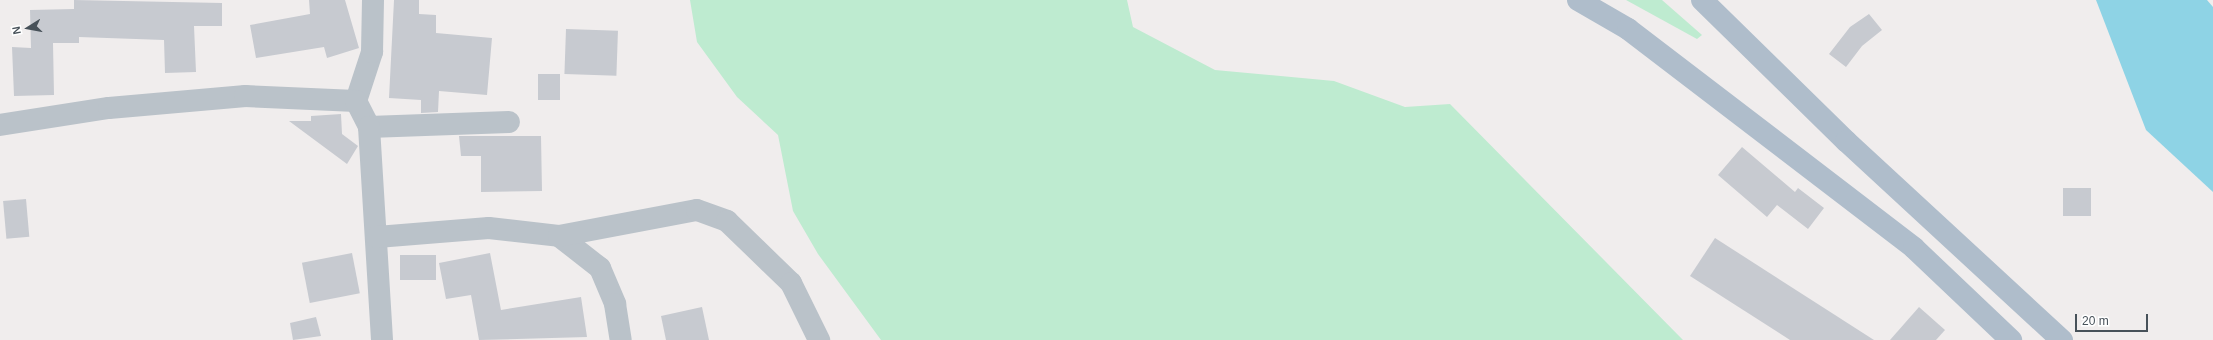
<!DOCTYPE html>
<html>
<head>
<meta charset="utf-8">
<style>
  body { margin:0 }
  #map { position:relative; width:2213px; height:340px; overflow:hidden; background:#f0eded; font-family:Arial,sans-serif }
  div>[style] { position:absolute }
  .green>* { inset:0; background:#beebd0 }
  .water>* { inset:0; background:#8ed3e5 }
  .building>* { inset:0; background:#c7cad0; transform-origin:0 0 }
  .minor>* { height:22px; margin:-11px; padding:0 11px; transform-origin:11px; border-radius:11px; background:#bac2c9 }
  .primary>* { height:22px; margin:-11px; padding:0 11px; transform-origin:11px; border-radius:11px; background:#afbdcb }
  span { translate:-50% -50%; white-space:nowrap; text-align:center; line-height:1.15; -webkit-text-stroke:4px #fff; paint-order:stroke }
  .north { position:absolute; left:8px; top:8px; width:40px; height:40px; -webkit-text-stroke:3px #fff; paint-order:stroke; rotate:259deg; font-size:11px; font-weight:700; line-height:16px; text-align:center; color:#475159 }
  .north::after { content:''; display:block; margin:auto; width:14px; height:18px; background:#475159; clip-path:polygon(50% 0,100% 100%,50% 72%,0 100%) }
  .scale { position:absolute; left:2075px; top:314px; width:73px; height:18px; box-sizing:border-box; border:2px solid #475159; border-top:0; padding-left:5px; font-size:12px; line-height:14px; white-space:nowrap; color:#475159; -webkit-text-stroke:3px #fff; paint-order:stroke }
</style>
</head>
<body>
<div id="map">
  <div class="green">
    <div style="clip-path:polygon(690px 0,1127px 0,1133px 27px,1215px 70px,1334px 81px,1405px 107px,1450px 104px,1683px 340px,881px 340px,818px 254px,793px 211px,778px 135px,737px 97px,697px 42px)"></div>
    <div style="clip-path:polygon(1626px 0,1662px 0,1702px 35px,1697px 39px)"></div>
  </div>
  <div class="water">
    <div style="clip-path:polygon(2096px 0,2207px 0,2213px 7px,2213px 192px,2146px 130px)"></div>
  </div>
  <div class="building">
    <div style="clip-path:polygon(74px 0,222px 3px,222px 26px,194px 26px,196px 72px,165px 73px,164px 40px,79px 37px,79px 43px,53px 43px,54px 95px,14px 96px,12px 47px,31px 48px,30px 10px,74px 9px)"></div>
    <div style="clip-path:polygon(309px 0,345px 0,359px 48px,327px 58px,324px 47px,256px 58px,250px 25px,310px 14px)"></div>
    <div style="clip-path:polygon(394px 0,419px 0,419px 14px,436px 15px,436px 33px,492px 38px,487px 95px,439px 91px,438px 112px,421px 113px,421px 100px,389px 98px)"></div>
    <div style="clip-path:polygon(1869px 14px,1882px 30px,1862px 46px,1846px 67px,1829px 54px,1850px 27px)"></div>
    <div style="left:566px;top:29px;width:52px;height:45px;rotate:2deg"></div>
    <div style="left:538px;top:74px;width:22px;height:26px"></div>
    <div style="clip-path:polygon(341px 114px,342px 134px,358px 146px,347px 164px,289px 121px,311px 121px,311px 116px)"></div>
    <div style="clip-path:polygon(459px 136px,541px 136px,542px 191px,481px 192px,481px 156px,461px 156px)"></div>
    <div style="clip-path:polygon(1742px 147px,1795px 192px,1798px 188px,1824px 208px,1808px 229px,1777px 205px,1767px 217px,1718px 175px)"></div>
    <div style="left:2063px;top:188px;width:28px;height:28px"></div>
    <div style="left:26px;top:199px;width:38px;height:23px;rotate:85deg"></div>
    <div style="clip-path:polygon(1715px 238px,1874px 340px,1790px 340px,1690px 276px)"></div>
    <div style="left:352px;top:253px;width:41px;height:51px;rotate:79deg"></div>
    <div style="clip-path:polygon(490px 253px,501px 310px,581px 297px,587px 337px,479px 340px,471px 295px,446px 299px,439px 263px)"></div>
    <div style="left:400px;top:255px;width:36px;height:25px"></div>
    <div style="clip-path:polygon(702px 307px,709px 340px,666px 340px,661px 316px)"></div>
    <div style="clip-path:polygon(1919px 307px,1945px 330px,1936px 340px,1890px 340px)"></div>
    <div style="clip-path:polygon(316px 317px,321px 336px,293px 340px,290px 323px)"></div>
  </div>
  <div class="minor">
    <div style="left:356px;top:101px;width:52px;rotate:-71.9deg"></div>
    <div style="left:372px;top:52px;width:52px;rotate:-88.9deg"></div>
    <div style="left:0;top:125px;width:110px;rotate:-8.9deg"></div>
    <div style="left:109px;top:108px;width:137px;rotate:-5deg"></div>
    <div style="left:245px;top:96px;width:111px;rotate:2.6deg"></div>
    <div style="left:356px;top:101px;width:29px;rotate:63deg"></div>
    <div style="left:369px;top:127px;width:140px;rotate:-2deg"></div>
    <div style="left:369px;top:127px;width:213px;rotate:86.5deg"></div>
    <div style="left:559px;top:236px;width:52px;rotate:38deg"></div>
    <div style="left:600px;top:268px;width:39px;rotate:67deg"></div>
    <div style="left:615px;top:304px;width:36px;rotate:81deg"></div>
    <div style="left:377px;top:237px;width:112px;rotate:-4.6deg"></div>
    <div style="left:489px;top:228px;width:70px;rotate:6.5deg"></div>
    <div style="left:559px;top:236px;width:140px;rotate:-10.7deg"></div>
    <div style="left:697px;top:210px;width:32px;rotate:20deg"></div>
    <div style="left:727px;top:221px;width:89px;rotate:44.1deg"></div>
    <div style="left:791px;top:283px;width:64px;rotate:63.8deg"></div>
  </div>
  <div class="primary">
    <div style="left:1578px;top:0;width:58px;rotate:30.1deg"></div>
    <div style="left:1628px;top:29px;width:360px;rotate:37.4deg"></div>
    <div style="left:1914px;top:248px;width:134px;rotate:43.5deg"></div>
    <div style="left:1702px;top:0;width:202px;rotate:44.4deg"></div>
    <div style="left:1846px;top:141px;width:294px;rotate:42.7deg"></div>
  </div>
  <div class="north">N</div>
  <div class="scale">20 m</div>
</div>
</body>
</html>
